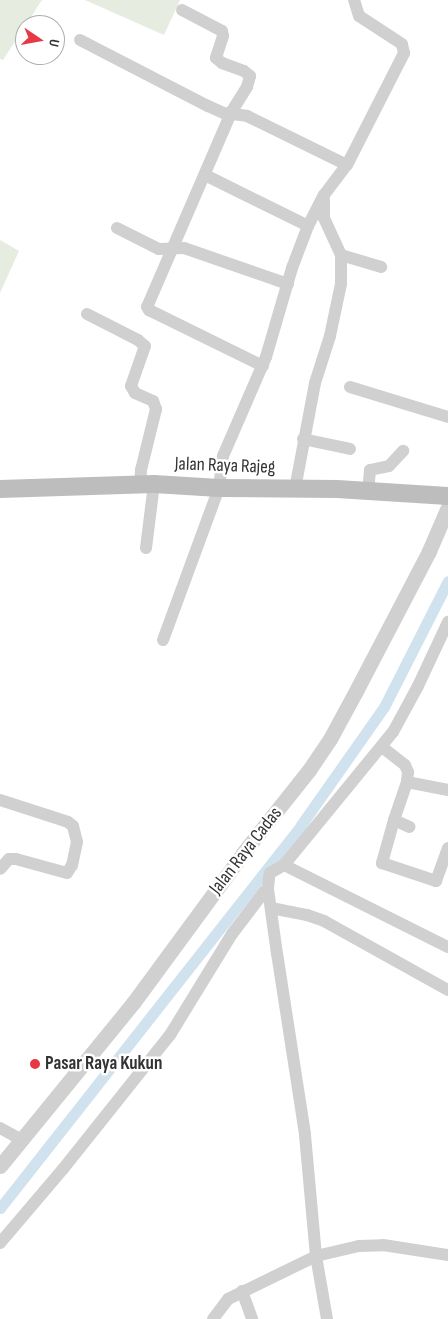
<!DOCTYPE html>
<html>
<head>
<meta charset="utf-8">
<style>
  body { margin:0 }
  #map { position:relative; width:448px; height:1319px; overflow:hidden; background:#fff; font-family:"Sofia Sans Condensed",sans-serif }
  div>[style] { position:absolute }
  .green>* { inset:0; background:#e6ecdf }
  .canal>* { height:11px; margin:-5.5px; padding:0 5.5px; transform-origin:5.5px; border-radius:5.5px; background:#cfe2ee }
  .minor>* { height:12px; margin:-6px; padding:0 6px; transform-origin:6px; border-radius:6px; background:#d0d0d0 }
  .tertiary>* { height:15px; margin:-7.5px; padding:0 7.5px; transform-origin:7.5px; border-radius:7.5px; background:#d0d0d0 }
  .secondary>* { height:18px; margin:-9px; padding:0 9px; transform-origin:9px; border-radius:9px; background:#bdbdbd }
  .dots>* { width:14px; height:14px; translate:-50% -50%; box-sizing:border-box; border:2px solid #fff; border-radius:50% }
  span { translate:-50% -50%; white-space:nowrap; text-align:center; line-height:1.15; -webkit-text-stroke:5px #fff; paint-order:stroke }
  .street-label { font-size:19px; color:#333 }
  .poi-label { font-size:19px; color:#333; font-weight:700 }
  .left { translate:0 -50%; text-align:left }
  .north { position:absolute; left:15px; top:15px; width:50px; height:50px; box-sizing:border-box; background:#fff; border:1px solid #adadad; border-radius:50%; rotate:102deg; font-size:14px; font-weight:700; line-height:20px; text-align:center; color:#333 }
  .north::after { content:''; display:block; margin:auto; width:18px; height:22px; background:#e63946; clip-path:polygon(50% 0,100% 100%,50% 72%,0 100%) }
</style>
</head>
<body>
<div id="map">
  <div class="green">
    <div style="clip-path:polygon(0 0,42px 0,3px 60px,0 59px)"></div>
    <div style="clip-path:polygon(85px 0,180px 0,164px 35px)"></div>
    <div style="clip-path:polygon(0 240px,19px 251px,0 293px)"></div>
  </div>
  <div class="canal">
    <div style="left:0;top:1208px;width:487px;rotate:-51.8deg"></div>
    <div style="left:301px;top:825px;width:144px;rotate:-54.9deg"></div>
    <div style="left:384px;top:707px;width:141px;rotate:-63.1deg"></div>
  </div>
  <div class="minor">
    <div style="left:182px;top:10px;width:45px;rotate:27.7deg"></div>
    <div style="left:222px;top:31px;width:5px;rotate:79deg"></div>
    <div style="left:223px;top:36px;width:23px;rotate:108deg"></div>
    <div style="left:216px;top:58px;width:8px;rotate:40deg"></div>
    <div style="left:222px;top:63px;width:23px;rotate:20deg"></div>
    <div style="left:244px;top:71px;width:8px;rotate:40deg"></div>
    <div style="left:250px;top:76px;width:11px;rotate:105deg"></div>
    <div style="left:247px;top:87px;width:31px;rotate:122deg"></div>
    <div style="left:231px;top:113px;width:211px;rotate:113.4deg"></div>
    <div style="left:147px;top:307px;width:4px;rotate:56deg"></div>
    <div style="left:149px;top:310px;width:127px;rotate:26.2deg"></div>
    <div style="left:80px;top:40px;width:144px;rotate:27.3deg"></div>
    <div style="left:208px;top:106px;width:17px;rotate:24deg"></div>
    <div style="left:224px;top:113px;width:23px;rotate:7deg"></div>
    <div style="left:247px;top:116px;width:111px;rotate:26.1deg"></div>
    <div style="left:205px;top:175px;width:115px;rotate:26.3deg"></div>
    <div style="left:117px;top:228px;width:47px;rotate:26.6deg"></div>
    <div style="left:159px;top:249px;width:25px;rotate:-2deg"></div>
    <div style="left:184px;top:248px;width:110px;rotate:19.1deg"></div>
    <div style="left:341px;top:255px;width:42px;rotate:16.7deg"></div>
    <div style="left:87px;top:314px;width:57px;rotate:27deg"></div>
    <div style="left:138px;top:340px;width:9px;rotate:41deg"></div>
    <div style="left:145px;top:346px;width:42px;rotate:109.3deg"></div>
    <div style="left:131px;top:386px;width:8px;rotate:60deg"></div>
    <div style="left:135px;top:393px;width:20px;rotate:24deg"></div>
    <div style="left:153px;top:401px;width:9px;rotate:69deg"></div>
    <div style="left:156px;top:409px;width:63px;rotate:103.8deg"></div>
    <div style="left:141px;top:470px;width:16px;rotate:94deg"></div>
    <div style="left:350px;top:387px;width:102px;rotate:17deg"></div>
    <div style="left:303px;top:439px;width:48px;rotate:12deg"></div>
    <div style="left:295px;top:489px;width:108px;rotate:-79.3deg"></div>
    <div style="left:315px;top:383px;width:49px;rotate:-72.3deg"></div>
    <div style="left:330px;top:336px;width:53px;rotate:-78.1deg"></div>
    <div style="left:341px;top:284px;width:29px;rotate:-90deg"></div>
    <div style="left:341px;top:255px;width:41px;rotate:-114.7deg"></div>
    <div style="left:324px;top:218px;width:18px;rotate:-90deg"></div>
    <div style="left:368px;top:493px;width:23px;rotate:-85deg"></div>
    <div style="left:370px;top:470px;width:19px;rotate:-12deg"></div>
    <div style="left:389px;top:466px;width:21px;rotate:-47deg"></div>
    <div style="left:146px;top:548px;width:64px;rotate:-82.9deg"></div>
    <div style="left:163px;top:640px;width:162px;rotate:-69.8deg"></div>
    <div style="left:219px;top:488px;width:32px;rotate:-83deg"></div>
    <div style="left:223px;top:456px;width:108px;rotate:-66.5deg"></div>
    <div style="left:266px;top:357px;width:93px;rotate:-73.7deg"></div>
    <div style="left:292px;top:268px;width:45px;rotate:-69.1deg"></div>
    <div style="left:308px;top:226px;width:35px;rotate:-63deg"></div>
    <div style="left:324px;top:195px;width:38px;rotate:-53deg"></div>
    <div style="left:347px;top:165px;width:126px;rotate:-63deg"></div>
    <div style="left:404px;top:53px;width:9px;rotate:-103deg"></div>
    <div style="left:402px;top:44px;width:51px;rotate:-146.9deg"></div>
    <div style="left:359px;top:16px;width:17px;rotate:-107deg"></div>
    <div style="left:382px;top:747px;width:29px;rotate:38deg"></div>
    <div style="left:405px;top:765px;width:8px;rotate:67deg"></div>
    <div style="left:408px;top:772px;width:10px;rotate:96deg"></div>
    <div style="left:407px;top:782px;width:40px;rotate:108.9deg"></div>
    <div style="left:394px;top:820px;width:17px;rotate:24deg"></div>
    <div style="left:407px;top:782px;width:42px;rotate:11deg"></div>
    <div style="left:0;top:800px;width:71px;rotate:17.9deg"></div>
    <div style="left:68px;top:822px;width:6px;rotate:39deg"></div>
    <div style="left:73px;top:826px;width:16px;rotate:76deg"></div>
    <div style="left:77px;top:842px;width:24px;rotate:102deg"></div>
    <div style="left:72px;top:865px;width:9px;rotate:122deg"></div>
    <div style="left:67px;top:873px;width:53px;rotate:-164.6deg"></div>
    <div style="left:16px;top:859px;width:7px;rotate:180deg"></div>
    <div style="left:9px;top:859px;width:13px;rotate:132deg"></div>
    <div style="left:394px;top:820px;width:45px;rotate:105.6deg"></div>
    <div style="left:382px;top:863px;width:57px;rotate:18.4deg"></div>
    <div style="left:436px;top:881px;width:35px;rotate:-70deg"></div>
    <div style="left:284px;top:865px;width:183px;rotate:26.6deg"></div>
    <div style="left:271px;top:908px;width:37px;rotate:11deg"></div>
    <div style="left:307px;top:915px;width:18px;rotate:19deg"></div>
    <div style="left:324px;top:921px;width:142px;rotate:29.1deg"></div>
    <div style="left:0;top:1128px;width:25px;rotate:29deg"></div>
    <div style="left:0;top:1243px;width:97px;rotate:-49.6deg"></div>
    <div style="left:63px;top:1169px;width:171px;rotate:-51.4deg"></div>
    <div style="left:170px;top:1035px;width:119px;rotate:-58.5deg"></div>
    <div style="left:232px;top:934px;width:53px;rotate:-52.7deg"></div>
    <div style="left:264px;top:892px;width:5px;rotate:-37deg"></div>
    <div style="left:242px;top:1291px;width:30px;rotate:70deg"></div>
    <div style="left:213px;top:1319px;width:25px;rotate:-53deg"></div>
    <div style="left:228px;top:1299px;width:98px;rotate:-26deg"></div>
    <div style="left:316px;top:1256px;width:44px;rotate:-13.1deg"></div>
    <div style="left:359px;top:1246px;width:24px;rotate:-2deg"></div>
    <div style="left:383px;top:1245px;width:66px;rotate:8.7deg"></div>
    <div style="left:327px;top:1319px;width:64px;rotate:-99.9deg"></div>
    <div style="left:316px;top:1256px;width:122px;rotate:-95.2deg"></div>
    <div style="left:305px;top:1134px;width:182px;rotate:-98.8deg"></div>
    <div style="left:277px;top:954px;width:66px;rotate:-97.9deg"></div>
    <div style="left:268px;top:889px;width:12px;rotate:-85deg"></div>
    <div style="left:269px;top:877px;width:4px;rotate:-76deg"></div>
    <div style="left:270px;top:873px;width:16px;rotate:-30deg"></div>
    <div style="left:284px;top:865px;width:172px;rotate:-50.7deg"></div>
    <div style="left:393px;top:732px;width:52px;rotate:-61.5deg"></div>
    <div style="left:418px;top:686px;width:71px;rotate:-64.9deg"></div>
  </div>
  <div class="tertiary">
    <div style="left:0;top:1166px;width:210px;rotate:-50.8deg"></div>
    <div style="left:133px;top:1003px;width:186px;rotate:-53.7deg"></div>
    <div style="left:243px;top:853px;width:106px;rotate:-51.5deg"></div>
    <div style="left:309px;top:770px;width:37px;rotate:-56deg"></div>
    <div style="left:330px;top:739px;width:57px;rotate:-61.6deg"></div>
    <div style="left:357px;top:689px;width:156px;rotate:-62.4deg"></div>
    <div style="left:429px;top:551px;width:48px;rotate:-66.6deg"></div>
  </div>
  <div class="secondary">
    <div style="left:0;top:489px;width:154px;rotate:-1.9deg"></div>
    <div style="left:154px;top:484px;width:65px;rotate:3.5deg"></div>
    <div style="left:219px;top:488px;width:118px;rotate:0.5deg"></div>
    <div style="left:337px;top:489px;width:111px;rotate:3.6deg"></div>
  </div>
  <div class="dots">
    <div style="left:35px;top:1064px;background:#e63946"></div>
  </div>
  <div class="street-label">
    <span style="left:225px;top:466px;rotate:2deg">Jalan Raya Rajeg</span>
    <span style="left:246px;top:851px;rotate:-52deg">Jalan Raya Cadas</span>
  </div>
  <div class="poi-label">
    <span class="left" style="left:45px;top:1064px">Pasar Raya Kukun</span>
  </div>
  <div class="north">U</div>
</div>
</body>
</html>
